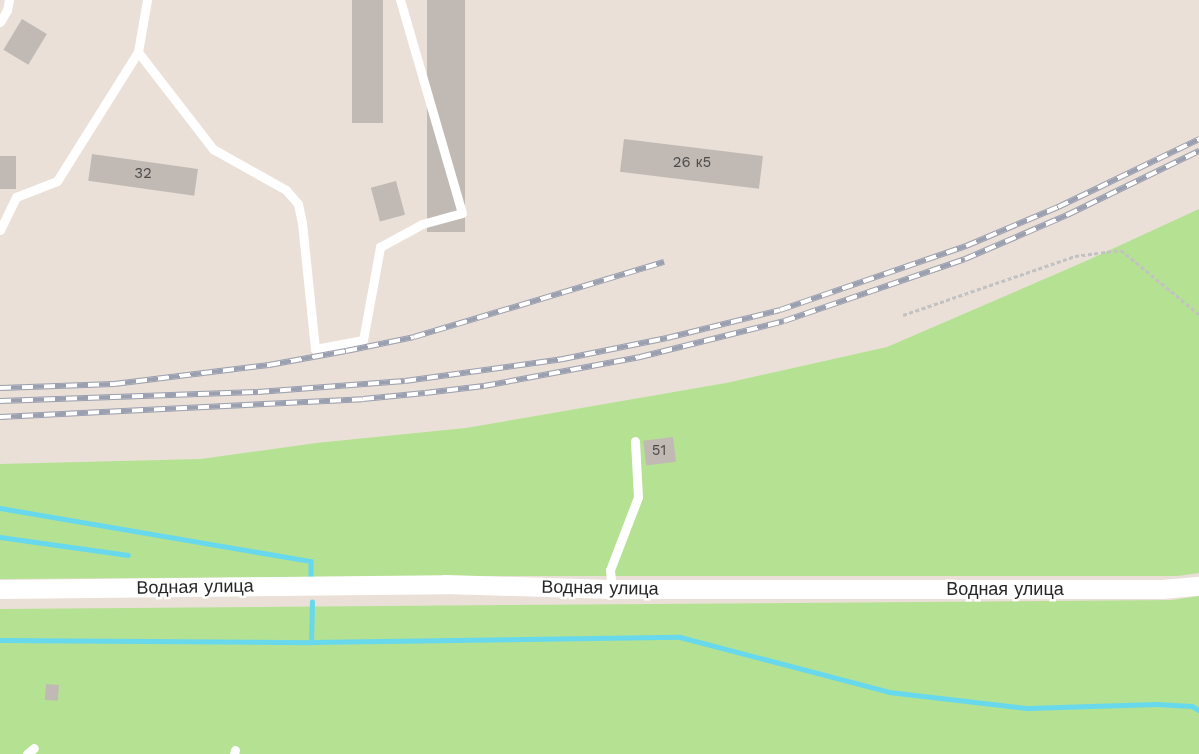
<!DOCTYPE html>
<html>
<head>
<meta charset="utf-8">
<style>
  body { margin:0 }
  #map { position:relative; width:1199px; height:754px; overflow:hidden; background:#eae0d7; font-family:"Work Sans",sans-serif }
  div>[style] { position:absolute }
  .green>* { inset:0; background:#b5e193 }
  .stream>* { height:4.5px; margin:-2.25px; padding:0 2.25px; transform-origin:2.25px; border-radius:2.25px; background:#68d8ed }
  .building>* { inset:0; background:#c1bab4; transform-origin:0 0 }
  .path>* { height:2.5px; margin-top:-1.25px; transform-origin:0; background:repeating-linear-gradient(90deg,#c2c2c2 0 4px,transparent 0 6.5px) }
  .lane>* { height:9px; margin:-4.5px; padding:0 4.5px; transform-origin:4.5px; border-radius:4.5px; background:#fff }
  .street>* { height:19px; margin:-9.5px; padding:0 9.5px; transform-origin:9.5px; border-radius:9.5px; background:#fff }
  .rail>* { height:5.5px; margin-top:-2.75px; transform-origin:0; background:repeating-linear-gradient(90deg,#fff 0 11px,#9ba0b1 0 22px); box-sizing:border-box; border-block:1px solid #9ba0b1 }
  span { translate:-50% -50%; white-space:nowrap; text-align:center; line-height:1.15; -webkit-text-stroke:5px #fff; paint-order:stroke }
  .number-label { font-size:15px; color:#4d4b4a }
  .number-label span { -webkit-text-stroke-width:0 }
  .street-label { font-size:18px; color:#262626 }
</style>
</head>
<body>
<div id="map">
  <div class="green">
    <div style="clip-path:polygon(1199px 209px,1199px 573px,1177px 576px,459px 576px,0 579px,0 464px,201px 459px,316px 443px,466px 428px,726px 383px,887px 347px,1086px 261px)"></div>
    <div style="clip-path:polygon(1199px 596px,1199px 754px,0 754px,0 609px,1172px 600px)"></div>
  </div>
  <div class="stream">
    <div style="left:0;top:508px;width:315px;rotate:9.7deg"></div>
    <div style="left:311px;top:561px;width:17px;rotate:90deg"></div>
    <div style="left:0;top:537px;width:129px;rotate:8deg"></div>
    <div style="left:0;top:640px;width:311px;rotate:0.4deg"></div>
    <div style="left:311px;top:642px;width:369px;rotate:-0.8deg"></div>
    <div style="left:680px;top:637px;width:216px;rotate:14.7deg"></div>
    <div style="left:889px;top:692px;width:140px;rotate:6.6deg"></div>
    <div style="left:1028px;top:708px;width:128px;rotate:-1.8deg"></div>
    <div style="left:1156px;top:704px;width:36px;rotate:3deg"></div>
    <div style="left:1192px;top:706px;width:8px;rotate:30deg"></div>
    <div style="left:311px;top:642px;width:40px;rotate:-88.6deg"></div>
  </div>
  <div class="building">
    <div style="left:352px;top:0;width:31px;height:123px"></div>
    <div style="left:427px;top:0;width:38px;height:232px"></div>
    <div style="left:22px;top:19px;width:29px;height:36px;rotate:31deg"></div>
    <div style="left:624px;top:139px;width:140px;height:33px;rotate:7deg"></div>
    <div style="left:92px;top:154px;width:107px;height:27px;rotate:8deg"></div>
    <div style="left:0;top:156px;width:16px;height:33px"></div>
    <div style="left:396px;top:181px;width:35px;height:26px;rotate:75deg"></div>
    <div style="left:673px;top:437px;width:25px;height:30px;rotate:83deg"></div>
    <div style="left:46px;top:684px;width:13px;height:16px;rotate:4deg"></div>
  </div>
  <div class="path">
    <div style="left:903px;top:315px;width:182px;rotate:-18.9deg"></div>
    <div style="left:1075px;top:256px;width:46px;rotate:-7.4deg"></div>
    <div style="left:1121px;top:250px;width:101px;rotate:39.4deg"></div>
  </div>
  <div class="lane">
    <div style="left:0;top:22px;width:14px;rotate:-60deg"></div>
    <div style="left:7px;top:10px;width:10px;rotate:-79deg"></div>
    <div style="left:138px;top:52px;width:123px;rotate:52.3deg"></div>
    <div style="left:213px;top:149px;width:84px;rotate:29.3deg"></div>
    <div style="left:286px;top:190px;width:18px;rotate:49deg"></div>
    <div style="left:298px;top:204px;width:19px;rotate:78deg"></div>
    <div style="left:302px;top:223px;width:127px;rotate:84.1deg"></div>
    <div style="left:315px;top:349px;width:49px;rotate:-10.6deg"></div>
    <div style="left:363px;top:340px;width:95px;rotate:-79.6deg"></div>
    <div style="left:380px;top:247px;width:48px;rotate:-28.7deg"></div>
    <div style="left:422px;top:224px;width:41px;rotate:-15.4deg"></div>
    <div style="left:462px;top:213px;width:222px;rotate:-106.2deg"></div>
    <div style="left:0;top:230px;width:37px;rotate:-64deg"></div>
    <div style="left:16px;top:197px;width:44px;rotate:-21.3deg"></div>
    <div style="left:57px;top:181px;width:152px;rotate:-57.9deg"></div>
    <div style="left:138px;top:52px;width:53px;rotate:-80.2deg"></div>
    <div style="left:612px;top:589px;width:19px;rotate:-96deg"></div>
    <div style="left:610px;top:570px;width:78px;rotate:-69deg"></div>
    <div style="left:638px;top:497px;width:56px;rotate:-93.1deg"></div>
    <div style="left:27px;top:754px;width:9px;rotate:-41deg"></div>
    <div style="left:234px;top:754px;width:4px;rotate:-76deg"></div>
  </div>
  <div class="street">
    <div style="left:0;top:589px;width:445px;rotate:-0.6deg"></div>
    <div style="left:445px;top:584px;width:167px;rotate:1.7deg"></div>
    <div style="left:612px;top:589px;width:550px"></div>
    <div style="left:1162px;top:589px;width:37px;rotate:-5deg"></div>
  </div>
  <div class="rail">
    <div style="left:0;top:388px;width:114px;rotate:-2deg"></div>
    <div style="left:114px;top:384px;width:156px;rotate:-7deg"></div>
    <div style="left:269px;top:365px;width:78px;rotate:-10.3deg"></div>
    <div style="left:346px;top:351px;width:69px;rotate:-11.6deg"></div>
    <div style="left:414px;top:337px;width:261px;rotate:-16.7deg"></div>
    <div style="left:0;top:401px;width:258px;rotate:-2deg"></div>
    <div style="left:258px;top:392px;width:147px;rotate:-4.3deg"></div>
    <div style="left:405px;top:381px;width:160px;rotate:-7.9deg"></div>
    <div style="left:563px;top:359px;width:106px;rotate:-11.4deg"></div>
    <div style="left:667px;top:338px;width:116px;rotate:-13.9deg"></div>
    <div style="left:780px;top:310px;width:197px;rotate:-19deg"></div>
    <div style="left:966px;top:246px;width:100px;rotate:-23deg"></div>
    <div style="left:1058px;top:207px;width:157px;rotate:-25.7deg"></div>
    <div style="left:0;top:417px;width:363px;rotate:-2.8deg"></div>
    <div style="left:363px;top:399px;width:62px;rotate:-5.5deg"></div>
    <div style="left:425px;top:393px;width:59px;rotate:-6.8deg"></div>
    <div style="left:484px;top:386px;width:159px;rotate:-10.5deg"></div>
    <div style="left:640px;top:357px;width:148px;rotate:-14deg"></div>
    <div style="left:784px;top:321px;width:191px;rotate:-18.9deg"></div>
    <div style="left:965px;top:259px;width:111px;rotate:-23.3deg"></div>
    <div style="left:1067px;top:215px;width:147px;rotate:-25.9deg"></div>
  </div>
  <div class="number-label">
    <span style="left:692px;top:163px">26 к5</span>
    <span style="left:143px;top:174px">32</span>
    <span style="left:659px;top:451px">51</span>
  </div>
  <div class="street-label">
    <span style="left:195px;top:587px;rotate:-1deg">Водная улица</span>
    <span style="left:600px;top:588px;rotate:1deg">Водная улица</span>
    <span style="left:1005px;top:589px">Водная улица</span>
  </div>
</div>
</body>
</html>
